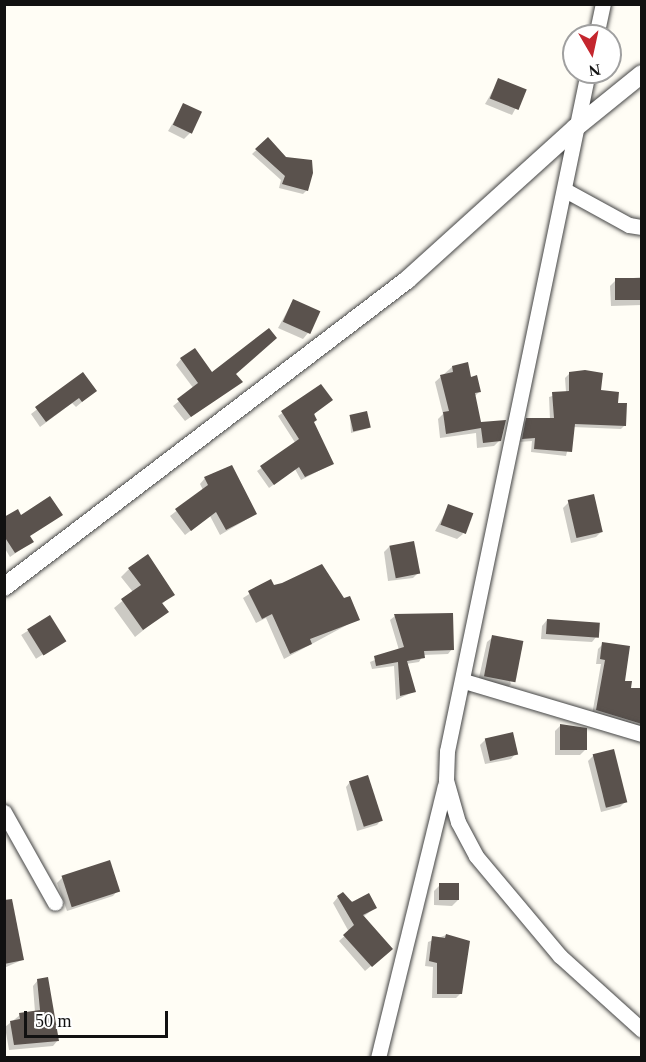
<!DOCTYPE html>
<html>
<head>
<meta charset="utf-8">
<style>
  body { margin:0 }
  #map { position:relative; width:646px; height:1062px; overflow:hidden; background:#fffdf5; font-family:"Times New Roman",serif }
  div>[style] { position:absolute }
  .shadow>* { inset:0; background:#0003; transform-origin:0 0 }
  .building>* { inset:0; background:#5a524d; transform-origin:0 0 }
  .roads { filter:drop-shadow(0 0 2px #444) drop-shadow(0 0 2px #444) }
  .minor>* { height:15px; margin:-7.5px; padding:0 7.5px; transform-origin:7.5px; border-radius:7.5px; background:#fff }
  .tertiary>* { height:18px; margin:-9px; padding:0 9px; transform-origin:9px; border-radius:9px; background:#fff }
  span { translate:-50% -50%; white-space:nowrap; text-align:center; line-height:1.15; -webkit-text-stroke:6px #fff; paint-order:stroke }
  .frame { position:absolute; inset:0; border:6px solid #111; pointer-events:none }
  .north { position:absolute; left:562px; top:24px; width:60px; height:60px; box-sizing:border-box; background:#fff; border:2px solid #a0a0a0; border-radius:50%; rotate:171deg; font-size:16px; font-weight:700; line-height:24px; text-align:center; color:#111 }
  .north::after { content:''; display:block; margin:auto; width:21px; height:27px; background:#c4262e; clip-path:polygon(50% 0,100% 100%,50% 72%,0 100%) }
  .scale { position:absolute; left:24px; top:1011px; width:144px; height:27px; box-sizing:border-box; border:3px solid #111; border-top:0; padding-left:8px; font-size:18px; line-height:21px; white-space:nowrap; color:#111; -webkit-text-stroke:4px #fff; paint-order:stroke }
</style>
</head>
<body>
<div id="map">
  <div class="shadow">
    <div style="clip-path:polygon(499px 80px,525px 91px,512px 115px,485px 104px)"></div>
    <div style="clip-path:polygon(184px 105px,190px 133px,184px 139px,168px 131px)"></div>
    <div style="clip-path:polygon(268px 139px,307px 190px,303px 194px,279px 188px,281px 180px,252px 154px)"></div>
    <div style="clip-path:polygon(642px 277px,642px 305px,611px 306px,610px 286px,616px 280px)"></div>
    <div style="clip-path:polygon(293px 301px,308px 333px,303px 339px,278px 328px)"></div>
    <div style="clip-path:polygon(181px 359px,212px 374px,234px 374px,241px 382px,185px 421px,173px 406px,194px 389px,176px 365px)"></div>
    <div style="clip-path:polygon(452px 367px,470px 379px,480px 391px,474px 397px,480px 424px,500px 440px,494px 446px,477px 448px,476px 433px,440px 438px,438px 419px,443px 414px,435px 382px)"></div>
    <div style="clip-path:polygon(83px 374px,89px 396px,76px 407px,72px 403px,40px 427px,31px 414px)"></div>
    <div style="clip-path:polygon(569px 374px,616px 404px,625px 425px,621px 429px,573px 427px,566px 456px,531px 452px,532px 441px,519px 442px,523px 423px,527px 419px,550px 420px,549px 397px,566px 392px,565px 378px)"></div>
    <div style="clip-path:polygon(321px 386px,313px 422px,332px 464px,301px 480px,295px 469px,269px 488px,257px 471px,296px 444px,278px 416px)"></div>
    <div style="clip-path:polygon(350px 416px,369px 428px,351px 433px)"></div>
    <div style="clip-path:polygon(205px 478px,256px 514px,220px 535px,210px 516px,185px 535px,170px 516px,203px 490px,200px 484px)"></div>
    <div style="clip-path:polygon(569px 502px,602px 531px,596px 537px,571px 543px,563px 508px)"></div>
    <div style="clip-path:polygon(449px 506px,463px 534px,457px 539px,435px 531px)"></div>
    <div style="clip-path:polygon(4px 519px,32px 542px,10px 557px,4px 547px)"></div>
    <div style="clip-path:polygon(390px 546px,419px 572px,413px 578px,388px 581px,384px 552px)"></div>
    <div style="clip-path:polygon(129px 569px,173px 594px,162px 604px,167px 611px,135px 637px,114px 608px,133px 592px,121px 577px)"></div>
    <div style="clip-path:polygon(270px 581px,273px 586px,283px 584px,358px 619px,284px 659px,266px 618px,256px 623px,243px 598px)"></div>
    <div style="clip-path:polygon(395px 616px,452px 649px,448px 654px,423px 655px,419px 662px,406px 664px,415px 691px,396px 700px,394px 666px,372px 669px,370px 662px,399px 650px,390px 620px)"></div>
    <div style="left:50px;top:617px;width:28px;height:34px;rotate:58deg"></div>
    <div style="clip-path:polygon(547px 620px,597px 636px,592px 642px,541px 639px,542px 626px)"></div>
    <div style="clip-path:polygon(493px 637px,511px 684px,505px 690px,478px 682px,487px 642px)"></div>
    <div style="clip-path:polygon(603px 644px,629px 689px,642px 689px,642px 727px,592px 715px,601px 664px,596px 664px,598px 649px)"></div>
    <div style="clip-path:polygon(561px 725px,586px 749px,580px 755px,555px 755px,555px 731px)"></div>
    <div style="clip-path:polygon(486px 739px,516px 753px,511px 759px,485px 764px,480px 745px)"></div>
    <div style="clip-path:polygon(594px 755px,625px 802px,620px 807px,601px 812px,588px 761px)"></div>
    <div style="clip-path:polygon(350px 782px,381px 820px,377px 825px,357px 831px,346px 787px)"></div>
    <div style="clip-path:polygon(63px 877px,118px 890px,113px 896px,67px 911px,57px 883px)"></div>
    <div style="clip-path:polygon(440px 885px,458px 900px,452px 906px,434px 905px,434px 891px)"></div>
    <div style="clip-path:polygon(338px 897px,375px 908px,363px 917px,385px 954px,365px 971px,339px 941px,349px 932px,333px 903px)"></div>
    <div style="clip-path:polygon(4px 926px,22px 960px,4px 968px)"></div>
    <div style="clip-path:polygon(446px 935px,461px 993px,456px 998px,432px 998px,433px 967px,425px 966px,428px 942px)"></div>
    <div style="clip-path:polygon(38px 980px,58px 1040px,53px 1046px,9px 1050px,5px 1027px,20px 1015px,35px 1012px,33px 986px)"></div>
  </div>
  <div class="building">
    <div style="left:498px;top:78px;width:31px;height:22px;rotate:22deg"></div>
    <div style="left:183px;top:103px;width:21px;height:24px;rotate:25deg"></div>
    <div style="clip-path:polygon(268px 137px,286px 157px,312px 160px,313px 173px,308px 191px,282px 184px,285px 176px,255px 149px)"></div>
    <div style="left:642px;top:278px;width:22px;height:27px;rotate:90deg"></div>
    <div style="left:293px;top:299px;width:30px;height:25px;rotate:24deg"></div>
    <div style="clip-path:polygon(269px 328px,277px 338px,236px 374px,243px 382px,191px 417px,177px 399px,198px 383px,180px 358px,195px 348px,212px 372px)"></div>
    <div style="clip-path:polygon(468px 362px,471px 377px,477px 375px,481px 392px,475px 393px,481px 422px,506px 420px,501px 441px,483px 443px,481px 428px,446px 434px,443px 412px,449px 411px,440px 375px,453px 372px,452px 366px)"></div>
    <div style="clip-path:polygon(585px 370px,603px 373px,601px 390px,619px 392px,618px 403px,627px 403px,626px 426px,575px 424px,572px 452px,534px 449px,535px 438px,522px 439px,526px 418px,554px 418px,552px 392px,569px 391px,569px 372px)"></div>
    <div style="clip-path:polygon(83px 372px,97px 391px,82px 402px,79px 398px,46px 422px,35px 407px)"></div>
    <div style="clip-path:polygon(321px 384px,333px 400px,314px 414px,317px 420px,314px 422px,334px 464px,305px 477px,299px 467px,274px 485px,260px 466px,299px 439px,281px 411px)"></div>
    <div style="left:367px;top:411px;width:17px;height:18px;rotate:77deg"></div>
    <div style="clip-path:polygon(232px 465px,257px 514px,226px 530px,216px 512px,191px 531px,175px 509px,208px 485px,204px 477px)"></div>
    <div style="left:594px;top:494px;width:39px;height:27px;rotate:77deg"></div>
    <div style="clip-path:polygon(50px 496px,63px 515px,30px 536px,34px 542px,15px 553px,4px 536px,4px 517px,18px 509px,21px 515px)"></div>
    <div style="left:448px;top:504px;width:27px;height:22px;rotate:20deg"></div>
    <div style="left:414px;top:541px;width:33px;height:25px;rotate:79deg"></div>
    <div style="clip-path:polygon(148px 554px,175px 595px,162px 603px,169px 612px,143px 630px,121px 599px,141px 585px,128px 568px)"></div>
    <div style="clip-path:polygon(322px 564px,344px 598px,350px 596px,360px 620px,310px 639px,312px 644px,290px 654px,272px 614px,262px 619px,248px 591px,271px 579px,274px 585px,282px 583px)"></div>
    <div style="clip-path:polygon(453px 613px,454px 650px,424px 651px,425px 658px,407px 661px,416px 692px,400px 696px,398px 662px,376px 666px,374px 656px,404px 647px,394px 614px)"></div>
    <div style="left:50px;top:615px;width:31px;height:27px;rotate:58deg"></div>
    <div style="left:547px;top:619px;width:53px;height:15px;rotate:4deg"></div>
    <div style="left:492px;top:635px;width:32px;height:42px;rotate:11deg"></div>
    <div style="clip-path:polygon(602px 642px,630px 646px,625px 681px,632px 681px,631px 688px,642px 688px,642px 724px,596px 710px,605px 660px,600px 659px)"></div>
    <div style="clip-path:polygon(560px 724px,587px 728px,587px 750px,560px 750px)"></div>
    <div style="left:513px;top:732px;width:23px;height:29px;rotate:77deg"></div>
    <div style="left:614px;top:749px;width:55px;height:22px;rotate:76deg"></div>
    <div style="left:368px;top:775px;width:48px;height:20px;rotate:72deg"></div>
    <div style="left:110px;top:860px;width:33px;height:51px;rotate:72deg"></div>
    <div style="left:439px;top:883px;width:20px;height:17px"></div>
    <div style="clip-path:polygon(343px 892px,352px 902px,369px 893px,377px 908px,363px 915px,393px 949px,372px 967px,343px 935px,354px 925px,337px 896px)"></div>
    <div style="clip-path:polygon(12px 899px,24px 960px,4px 964px,4px 900px)"></div>
    <div style="clip-path:polygon(446px 934px,470px 941px,462px 994px,437px 994px,437px 963px,429px 961px,432px 936px,445px 938px)"></div>
    <div style="clip-path:polygon(48px 977px,59px 1041px,14px 1045px,10px 1021px,20px 1019px,19px 1013px,40px 1010px,37px 979px)"></div>
  </div>
  <div class="roads">
    <div class="minor">
      <div style="left:596px;top:36px;width:33px;rotate:-78deg"></div>
      <div style="left:588px;top:72px;width:693px;rotate:101.73deg"></div>
      <div style="left:447px;top:751px;width:29px;rotate:92deg"></div>
      <div style="left:446px;top:780px;width:44px;rotate:74.1deg"></div>
      <div style="left:458px;top:822px;width:38px;rotate:62deg"></div>
      <div style="left:476px;top:856px;width:131px;rotate:50deg"></div>
      <div style="left:560px;top:956px;width:110px;rotate:42.1deg"></div>
      <div style="left:565px;top:190px;width:73px;rotate:28.7deg"></div>
      <div style="left:629px;top:225px;width:13px;rotate:9deg"></div>
      <div style="left:464px;top:681px;width:186px;rotate:16.6deg"></div>
      <div style="left:4px;top:812px;width:104px;rotate:60.7deg"></div>
      <div style="left:378px;top:1058px;width:280px;rotate:-76.2deg"></div>
    </div>
    <div class="tertiary">
      <div style="left:4px;top:587px;width:507px;rotate:-37.3deg"></div>
      <div style="left:407px;top:280px;width:227px;rotate:-42.1deg"></div>
      <div style="left:575px;top:128px;width:86px;rotate:-38.9deg"></div>
    </div>
  </div>
  <div class="frame"></div>
  <div class="north">N</div>
  <div class="scale">50 m</div>
</div>
</body>
</html>
